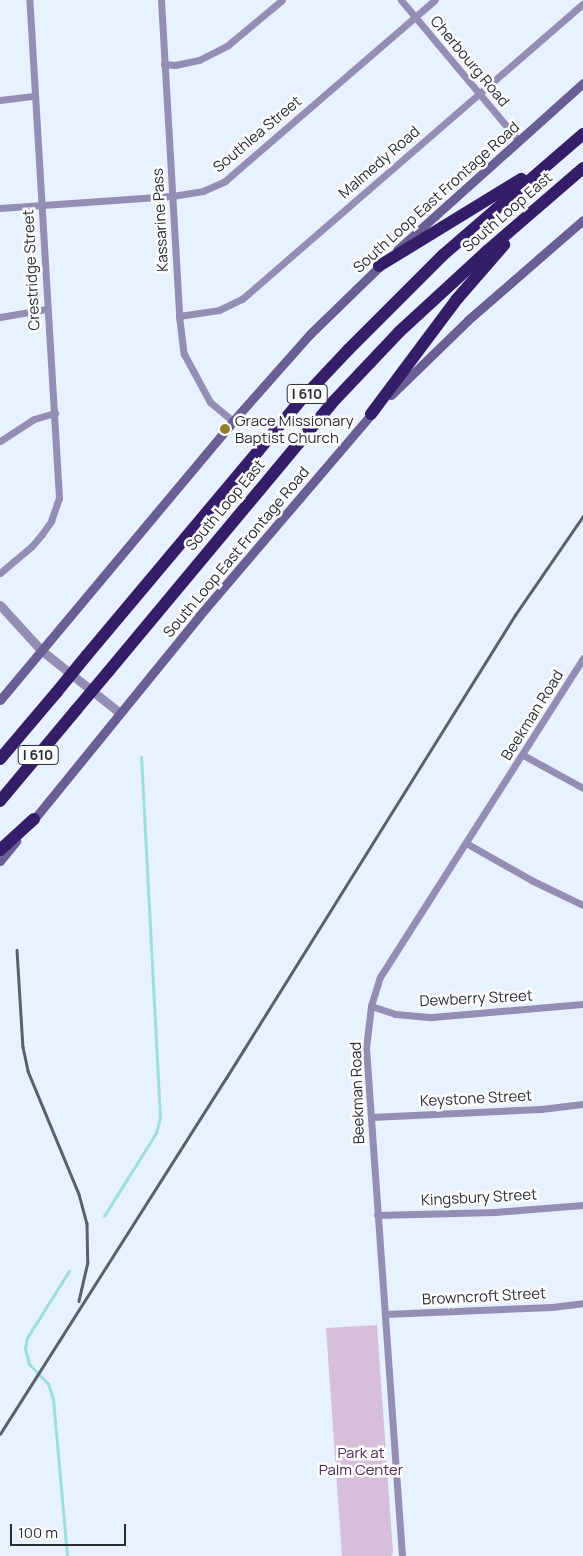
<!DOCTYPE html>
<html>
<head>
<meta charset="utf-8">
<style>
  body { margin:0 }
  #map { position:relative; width:583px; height:1556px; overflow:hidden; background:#e7f1ff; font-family:Manrope,sans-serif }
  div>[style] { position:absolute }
  .green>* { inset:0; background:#d8bfd9 }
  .stream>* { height:2.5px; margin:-1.25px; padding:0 1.25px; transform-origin:1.25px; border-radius:1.25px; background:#9ededb }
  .minor>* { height:7px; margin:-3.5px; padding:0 3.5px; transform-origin:3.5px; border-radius:3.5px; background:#948eb4 }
  .tertiary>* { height:9px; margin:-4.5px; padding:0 4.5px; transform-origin:4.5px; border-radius:4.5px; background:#948eb4 }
  .secondary>* { height:9px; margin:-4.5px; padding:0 4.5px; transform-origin:4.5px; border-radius:4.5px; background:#695f95 }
  .motorway>* { height:12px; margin:-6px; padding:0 6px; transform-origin:6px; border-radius:6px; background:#351e69 }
  .rail>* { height:2.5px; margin:-1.25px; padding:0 1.25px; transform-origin:1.25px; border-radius:1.25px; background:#5a616b }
  .motorway-bridge>* { height:12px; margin:-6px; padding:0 6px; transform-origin:6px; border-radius:6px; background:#351e69 }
  .dots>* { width:14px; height:14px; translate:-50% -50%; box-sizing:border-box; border:2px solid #fdfdfd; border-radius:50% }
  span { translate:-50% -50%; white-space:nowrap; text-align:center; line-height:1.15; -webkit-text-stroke:5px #fdfdfd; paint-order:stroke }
  .shield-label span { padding:1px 4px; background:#fdfdfd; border:1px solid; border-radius:4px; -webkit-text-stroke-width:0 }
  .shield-label { font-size:14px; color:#282e36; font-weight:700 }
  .street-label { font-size:15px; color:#282e36 }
  .poi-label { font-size:15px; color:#282e36 }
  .left { translate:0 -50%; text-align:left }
  .park-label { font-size:15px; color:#532756 }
  .scale { position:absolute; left:10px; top:1524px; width:116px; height:22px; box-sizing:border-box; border:2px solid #282e36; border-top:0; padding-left:6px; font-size:15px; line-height:18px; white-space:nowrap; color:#282e36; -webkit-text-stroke:4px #fdfdfd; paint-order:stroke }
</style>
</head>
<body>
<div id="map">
  <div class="green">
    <div style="clip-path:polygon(377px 1325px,393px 1553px,391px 1556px,342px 1556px,326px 1328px)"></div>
  </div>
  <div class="stream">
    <div style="left:104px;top:1216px;width:98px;rotate:-57.9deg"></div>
    <div style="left:156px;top:1133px;width:16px;rotate:-75deg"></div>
    <div style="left:160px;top:1118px;width:361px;rotate:-93deg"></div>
    <div style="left:67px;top:1556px;width:158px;rotate:-95.1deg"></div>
    <div style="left:53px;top:1399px;width:16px;rotate:-108deg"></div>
    <div style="left:48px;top:1384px;width:28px;rotate:-134deg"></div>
    <div style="left:29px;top:1364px;width:16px;rotate:-105deg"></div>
    <div style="left:25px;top:1349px;width:11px;rotate:-80deg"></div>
    <div style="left:27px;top:1338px;width:79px;rotate:-57.9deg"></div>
  </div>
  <div class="minor">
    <div style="left:161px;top:0;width:317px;rotate:86.7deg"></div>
    <div style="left:179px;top:316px;width:38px;rotate:83deg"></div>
    <div style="left:184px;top:354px;width:55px;rotate:61.6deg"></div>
    <div style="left:210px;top:402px;width:30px;rotate:40deg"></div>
    <div style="left:401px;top:0;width:182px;rotate:50.1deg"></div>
    <div style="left:164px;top:64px;width:11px;rotate:5deg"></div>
    <div style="left:175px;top:65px;width:25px;rotate:-12deg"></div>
    <div style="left:199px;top:60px;width:33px;rotate:-27deg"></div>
    <div style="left:228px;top:45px;width:70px;rotate:-39.8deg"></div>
    <div style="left:0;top:100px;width:34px;rotate:-7deg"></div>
    <div style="left:0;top:208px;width:172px;rotate:-4deg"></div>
    <div style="left:172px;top:196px;width:31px;rotate:-9deg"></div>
    <div style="left:203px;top:191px;width:24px;rotate:-24deg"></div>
    <div style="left:225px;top:181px;width:277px;rotate:-40.8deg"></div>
    <div style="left:179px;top:316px;width:40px;rotate:-8.5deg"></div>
    <div style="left:219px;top:310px;width:25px;rotate:-26deg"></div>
    <div style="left:242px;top:299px;width:451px;rotate:-40.9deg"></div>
    <div style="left:0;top:317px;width:48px;rotate:-9.7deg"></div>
    <div style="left:0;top:441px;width:40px;rotate:-32.9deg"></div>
    <div style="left:34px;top:419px;width:22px;rotate:-16deg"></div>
    <div style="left:0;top:573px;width:42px;rotate:-40.2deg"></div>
    <div style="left:32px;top:546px;width:16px;rotate:-50deg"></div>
    <div style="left:42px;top:534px;width:16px;rotate:-55deg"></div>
    <div style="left:51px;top:521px;width:24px;rotate:-71deg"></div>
    <div style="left:59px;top:498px;width:499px;rotate:-93.4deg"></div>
    <div style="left:523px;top:755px;width:68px;rotate:28.8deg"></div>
    <div style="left:466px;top:843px;width:75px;rotate:29.6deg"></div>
    <div style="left:531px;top:880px;width:58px;rotate:25.7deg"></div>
    <div style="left:371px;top:1006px;width:25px;rotate:18deg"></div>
    <div style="left:395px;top:1014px;width:37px;rotate:5deg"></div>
    <div style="left:432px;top:1017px;width:152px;rotate:-4.9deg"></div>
    <div style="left:371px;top:1117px;width:170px;rotate:-2.7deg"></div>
    <div style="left:541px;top:1109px;width:42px;rotate:-6.8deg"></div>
    <div style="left:377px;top:1215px;width:118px;rotate:-1.5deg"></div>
    <div style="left:495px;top:1212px;width:88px;rotate:-4.5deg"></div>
    <div style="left:385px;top:1314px;width:167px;rotate:-2.4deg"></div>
    <div style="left:552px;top:1307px;width:31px;rotate:-7deg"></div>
    <div style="left:402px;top:1556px;width:509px;rotate:-94.05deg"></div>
    <div style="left:366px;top:1048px;width:42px;rotate:-83.2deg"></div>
    <div style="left:371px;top:1006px;width:30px;rotate:-73deg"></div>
    <div style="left:380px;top:977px;width:378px;rotate:-57.5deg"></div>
  </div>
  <div class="tertiary">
    <div style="left:0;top:605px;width:61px;rotate:47.7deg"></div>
    <div style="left:41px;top:650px;width:101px;rotate:38.6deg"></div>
  </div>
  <div class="secondary">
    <div style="left:397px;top:250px;width:250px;rotate:-41.9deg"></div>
    <div style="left:391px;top:395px;width:107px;rotate:-44.2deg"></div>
    <div style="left:468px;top:320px;width:152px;rotate:-41deg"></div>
    <div style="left:0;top:700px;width:363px;rotate:-50.1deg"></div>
    <div style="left:233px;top:421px;width:116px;rotate:-48.5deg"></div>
    <div style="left:310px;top:334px;width:103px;rotate:-44.2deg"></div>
    <div style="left:31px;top:823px;width:267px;rotate:-50.9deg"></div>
    <div style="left:199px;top:616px;width:270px;rotate:-49.5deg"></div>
    <div style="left:0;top:861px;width:26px;rotate:-51deg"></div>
  </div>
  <div class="motorway">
    <div style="left:379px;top:266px;width:167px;rotate:-31.5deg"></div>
    <div style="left:371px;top:414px;width:144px;rotate:-53.2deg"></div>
    <div style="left:457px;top:299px;width:72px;rotate:-49deg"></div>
    <div style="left:87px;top:655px;width:330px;rotate:-50deg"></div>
    <div style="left:299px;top:402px;width:71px;rotate:-46.7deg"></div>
    <div style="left:348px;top:350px;width:134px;rotate:-45deg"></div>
    <div style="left:443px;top:255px;width:185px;rotate:-40.8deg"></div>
    <div style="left:108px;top:672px;width:349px;rotate:-50.2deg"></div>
    <div style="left:331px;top:404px;width:99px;rotate:-46.6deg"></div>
    <div style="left:399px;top:332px;width:120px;rotate:-42.6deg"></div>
    <div style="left:487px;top:251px;width:127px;rotate:-40.8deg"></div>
    <div style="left:0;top:759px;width:87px;rotate:-49.7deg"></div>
    <div style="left:0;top:801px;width:119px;rotate:-50.1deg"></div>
    <div style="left:0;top:850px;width:46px;rotate:-42.4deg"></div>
  </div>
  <div class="rail">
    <div style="left:17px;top:950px;width:97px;rotate:86.5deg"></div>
    <div style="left:23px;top:1047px;width:25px;rotate:78deg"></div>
    <div style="left:28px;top:1071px;width:133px;rotate:67.5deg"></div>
    <div style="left:79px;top:1194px;width:30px;rotate:75deg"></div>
    <div style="left:87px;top:1223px;width:39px;rotate:89deg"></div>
    <div style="left:88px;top:1262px;width:40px;rotate:103deg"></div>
    <div style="left:0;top:1434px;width:422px;rotate:-57.6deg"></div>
    <div style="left:226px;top:1078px;width:546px;rotate:-58.03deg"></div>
    <div style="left:515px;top:615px;width:120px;rotate:-55.5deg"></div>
  </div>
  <div class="motorway-bridge">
    <div style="left:56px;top:693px;width:49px;rotate:-50.8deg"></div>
    <div style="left:76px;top:710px;width:50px;rotate:-49.9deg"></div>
  </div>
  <div class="dots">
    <div style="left:225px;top:429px;background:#947d24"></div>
  </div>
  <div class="shield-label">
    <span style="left:307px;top:394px">I 610</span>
    <span style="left:38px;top:755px">I 610</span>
  </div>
  <div class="street-label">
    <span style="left:470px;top:61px;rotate:50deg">Cherbourg Road</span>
    <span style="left:257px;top:134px;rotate:-40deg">Southlea Street</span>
    <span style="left:379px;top:162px;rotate:-41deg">Malmedy Road</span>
    <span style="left:436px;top:197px;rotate:-42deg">South Loop East Frontage Road</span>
    <span style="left:507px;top:212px;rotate:-41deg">South Loop East</span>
    <span style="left:160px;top:220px;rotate:-93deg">Kassarine Pass</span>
    <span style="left:31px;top:270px;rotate:-93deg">Crestridge Street</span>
    <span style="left:225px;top:505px;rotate:-50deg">South Loop East</span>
    <span style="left:236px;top:552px;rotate:-50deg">South Loop East Frontage Road</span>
    <span style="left:532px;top:715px;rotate:-58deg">Beekman Road</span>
    <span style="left:476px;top:998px;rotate:-3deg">Dewberry Street</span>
    <span style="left:357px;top:1093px;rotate:-92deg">Beekman Road</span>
    <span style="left:476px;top:1098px;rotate:-3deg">Keystone Street</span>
    <span style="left:479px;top:1197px;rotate:-3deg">Kingsbury Street</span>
    <span style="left:484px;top:1296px;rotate:-3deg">Browncroft Street</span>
  </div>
  <div class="poi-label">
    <span class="left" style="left:235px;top:429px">Grace Missionary<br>Baptist Church</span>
  </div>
  <div class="park-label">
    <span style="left:361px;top:1461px">Park at<br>Palm Center</span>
  </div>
  <div class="scale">100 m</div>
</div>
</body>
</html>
